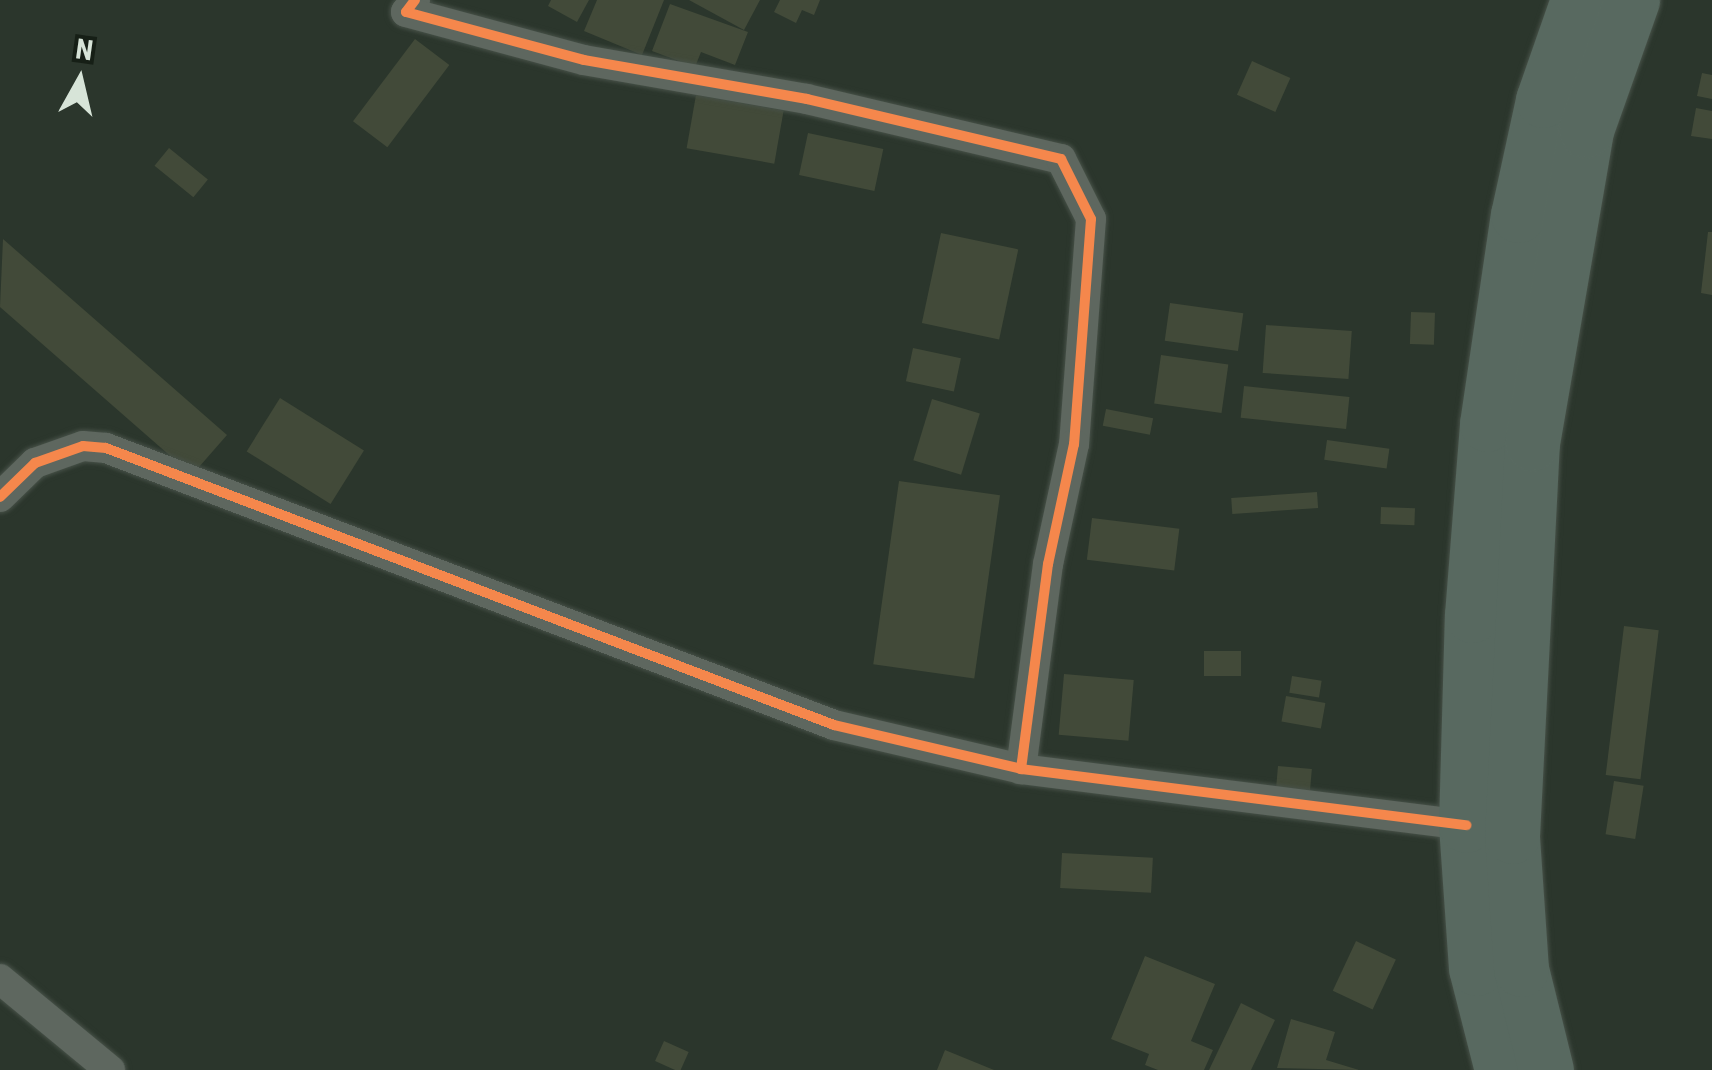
<!DOCTYPE html>
<html>
<head>
<meta charset="utf-8">
<style>
  body { margin:0 }
  #map { position:relative; width:1712px; height:1070px; overflow:hidden; background:#2b362c; font-family:"Roboto Condensed",sans-serif }
  div>[style] { position:absolute }
  .building>* { inset:0; background:#424a39; transform-origin:0 0 }
  .roads { filter:drop-shadow(0 0 2px #475148) drop-shadow(0 0 2px #475148) }
  .street>* { height:30px; margin:-15px; padding:0 15px; transform-origin:15px; border-radius:15px; background:#5e675f }
  .highway>* { height:55px; margin:-27.5px; padding:0 27.5px; transform-origin:27.5px; border-radius:27.5px; background:#586960 }
  .cycleway>* { height:10px; margin:-5px; padding:0 5px; transform-origin:5px; border-radius:5px; background:#f5874c }
  span { translate:-50% -50%; white-space:nowrap; text-align:center; line-height:1.15; -webkit-text-stroke:10px #161f16; paint-order:stroke }
  .north { position:absolute; left:30px; top:30px; width:100px; height:100px; -webkit-text-stroke:8px #161f16; paint-order:stroke; rotate:8deg; font-size:28px; font-weight:700; line-height:40px; text-align:center; color:#d7e4d8 }
  .north::after { content:''; display:block; margin:auto; width:35px; height:45px; background:#d7e4d8; clip-path:polygon(50% 0,100% 100%,50% 72%,0 100%) }
</style>
</head>
<body>
<div id="map">
  <div class="building">
    <div style="clip-path:polygon(551px 0,589px 0,577px 22px,548px 6px)"></div>
    <div style="clip-path:polygon(597px 0,664px 0,642px 55px,584px 31px)"></div>
    <div style="clip-path:polygon(689px 0,760px 0,744px 30px)"></div>
    <div style="clip-path:polygon(780px 0,820px 0,814px 15px,802px 10px,796px 23px,774px 12px)"></div>
    <div style="clip-path:polygon(670px 4px,748px 32px,735px 65px,701px 52px,695px 67px,652px 51px)"></div>
    <div style="left:415px;top:39px;width:43px;height:103px;rotate:37deg"></div>
    <div style="left:1252px;top:61px;width:42px;height:37px;rotate:24deg"></div>
    <div style="clip-path:polygon(1702px 73px,1712px 75px,1712px 99px,1697px 96px)"></div>
    <div style="left:696px;top:95px;width:89px;height:54px;rotate:10deg"></div>
    <div style="clip-path:polygon(1696px 108px,1712px 111px,1712px 139px,1691px 136px)"></div>
    <div style="left:808px;top:133px;width:77px;height:43px;rotate:12deg"></div>
    <div style="left:169px;top:148px;width:50px;height:23px;rotate:39deg"></div>
    <div style="clip-path:polygon(1708px 232px,1712px 232px,1712px 295px,1701px 293px)"></div>
    <div style="left:941px;top:233px;width:79px;height:92px;rotate:12deg"></div>
    <div style="clip-path:polygon(3px 239px,227px 435px,192px 475px,0 307px)"></div>
    <div style="left:1170px;top:303px;width:74px;height:38px;rotate:8deg"></div>
    <div style="left:1411px;top:312px;width:24px;height:32px;rotate:2deg"></div>
    <div style="left:1266px;top:325px;width:86px;height:48px;rotate:4deg"></div>
    <div style="left:913px;top:348px;width:49px;height:34px;rotate:12deg"></div>
    <div style="left:1161px;top:355px;width:68px;height:49px;rotate:8deg"></div>
    <div style="left:1244px;top:386px;width:106px;height:32px;rotate:6deg"></div>
    <div style="left:280px;top:398px;width:99px;height:63px;rotate:32deg"></div>
    <div style="left:932px;top:399px;width:50px;height:64px;rotate:17deg"></div>
    <div style="left:1106px;top:409px;width:48px;height:17px;rotate:11deg"></div>
    <div style="left:1327px;top:440px;width:63px;height:20px;rotate:8deg"></div>
    <div style="left:899px;top:481px;width:102px;height:185px;rotate:8deg"></div>
    <div style="left:1317px;top:492px;width:16px;height:86px;rotate:86deg"></div>
    <div style="left:1381px;top:507px;width:34px;height:17px;rotate:2deg"></div>
    <div style="left:1092px;top:518px;width:88px;height:42px;rotate:7deg"></div>
    <div style="left:1624px;top:626px;width:35px;height:150px;rotate:7deg"></div>
    <div style="left:1204px;top:651px;width:37px;height:25px"></div>
    <div style="left:1064px;top:674px;width:70px;height:61px;rotate:5deg"></div>
    <div style="left:1292px;top:676px;width:30px;height:17px;rotate:9deg"></div>
    <div style="left:1286px;top:696px;width:40px;height:26px;rotate:10deg"></div>
    <div style="left:1278px;top:766px;width:34px;height:23px;rotate:5deg"></div>
    <div style="left:1614px;top:781px;width:30px;height:54px;rotate:9deg"></div>
    <div style="left:1062px;top:853px;width:91px;height:35px;rotate:3deg"></div>
    <div style="left:1356px;top:941px;width:44px;height:55px;rotate:25deg"></div>
    <div style="clip-path:polygon(1145px 956px,1215px 984px,1191px 1041px,1213px 1050px,1204px 1070px,1158px 1070px,1145px 1065px,1149px 1054px,1111px 1039px)"></div>
    <div style="clip-path:polygon(1241px 1003px,1275px 1020px,1251px 1070px,1209px 1070px)"></div>
    <div style="clip-path:polygon(1291px 1019px,1335px 1032px,1326px 1060px,1359px 1070px,1277px 1068px)"></div>
    <div style="left:664px;top:1041px;width:27px;height:22px;rotate:24deg"></div>
    <div style="clip-path:polygon(945px 1050px,994px 1070px,937px 1070px)"></div>
  </div>
  <div class="roads">
    <div class="street">
      <div style="left:415px;top:0;width:15px;rotate:127deg"></div>
      <div style="left:406px;top:12px;width:184px;rotate:15.1deg"></div>
      <div style="left:584px;top:60px;width:226px;rotate:9.9deg"></div>
      <div style="left:807px;top:99px;width:261px;rotate:13.3deg"></div>
      <div style="left:1061px;top:159px;width:67px;rotate:63.4deg"></div>
      <div style="left:1091px;top:219px;width:226px;rotate:94.3deg"></div>
      <div style="left:1074px;top:444px;width:123px;rotate:102.2deg"></div>
      <div style="left:1048px;top:564px;width:207px;rotate:97.5deg"></div>
      <div style="left:0;top:497px;width:49px;rotate:-44.2deg"></div>
      <div style="left:35px;top:463px;width:51px;rotate:-19.5deg"></div>
      <div style="left:83px;top:446px;width:23px;rotate:5deg"></div>
      <div style="left:106px;top:448px;width:779px;rotate:20.83deg"></div>
      <div style="left:834px;top:725px;width:192px;rotate:13.2deg"></div>
      <div style="left:1021px;top:769px;width:449px;rotate:7.2deg"></div>
      <div style="left:0;top:979px;width:143px;rotate:39.6deg"></div>
    </div>
    <div class="highway">
      <div style="left:1502px;top:1070px;width:105px;rotate:-104.3deg"></div>
      <div style="left:1476px;top:968px;width:143px;rotate:-94deg"></div>
      <div style="left:1466px;top:825px;width:210px;rotate:-88.4deg"></div>
      <div style="left:1472px;top:615px;width:192px;rotate:-85.5deg"></div>
      <div style="left:1487px;top:424px;width:211px;rotate:-81.6deg"></div>
      <div style="left:1518px;top:215px;width:118px;rotate:-77.7deg"></div>
      <div style="left:1543px;top:100px;width:106px;rotate:-70.7deg"></div>
      <div style="left:1546px;top:1070px;width:104px;rotate:-103.9deg"></div>
      <div style="left:1521px;top:969px;width:133px;rotate:-93.9deg"></div>
      <div style="left:1512px;top:836px;width:394px;rotate:-87.1deg"></div>
      <div style="left:1532px;top:443px;width:318px;rotate:-80.2deg"></div>
      <div style="left:1586px;top:130px;width:138px;rotate:-70.5deg"></div>
    </div>
  </div>
  <div class="cycleway">
    <div style="left:415px;top:0;width:15px;rotate:127deg"></div>
    <div style="left:406px;top:12px;width:184px;rotate:15.1deg"></div>
    <div style="left:584px;top:60px;width:226px;rotate:9.9deg"></div>
    <div style="left:807px;top:99px;width:261px;rotate:13.3deg"></div>
    <div style="left:1061px;top:159px;width:67px;rotate:63.4deg"></div>
    <div style="left:1091px;top:219px;width:226px;rotate:94.3deg"></div>
    <div style="left:1074px;top:444px;width:123px;rotate:102.2deg"></div>
    <div style="left:1048px;top:564px;width:207px;rotate:97.5deg"></div>
    <div style="left:0;top:497px;width:49px;rotate:-44.2deg"></div>
    <div style="left:35px;top:463px;width:51px;rotate:-19.5deg"></div>
    <div style="left:83px;top:446px;width:23px;rotate:5deg"></div>
    <div style="left:106px;top:448px;width:779px;rotate:20.83deg"></div>
    <div style="left:834px;top:725px;width:192px;rotate:13.2deg"></div>
    <div style="left:1021px;top:769px;width:449px;rotate:7.2deg"></div>
  </div>
  <div class="north">N</div>
</div>
</body>
</html>
